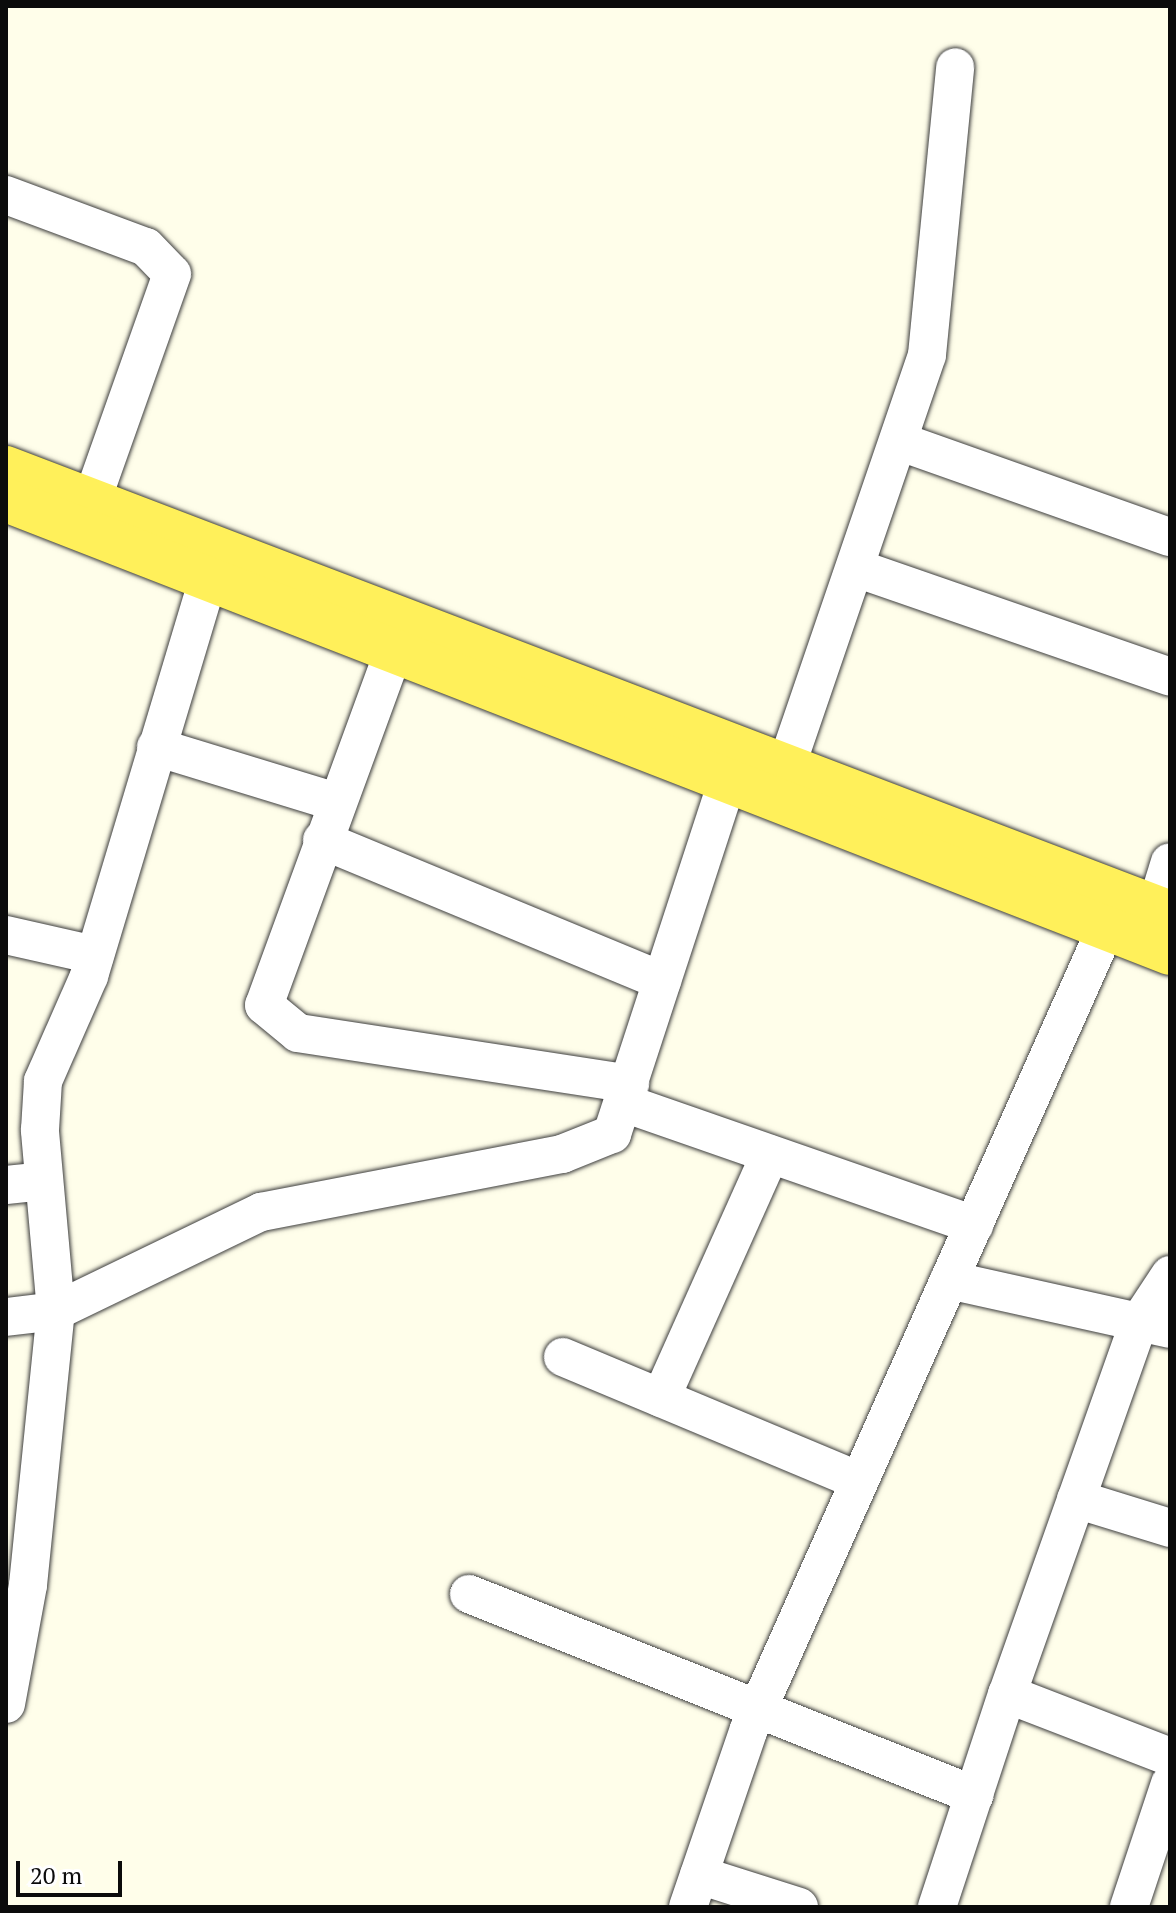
<!DOCTYPE html>
<html>
<head>
<meta charset="utf-8">
<style>
  body { margin:0 }
  #map { position:relative; width:1176px; height:1913px; overflow:hidden; background:#fffeea; font-family:"PT Serif",serif }
  div>[style] { position:absolute }
  .roads { filter:drop-shadow(0 0 2px #3e3e3e) drop-shadow(0 0 2px #3e3e3e) }
  .minor>* { height:38px; margin:-19px; padding:0 19px; transform-origin:19px; border-radius:19px; background:#fff }
  .major>* { height:44px; margin:-22px; padding:0 22px; transform-origin:22px; border-radius:22px; background:#fff05a }
  span { translate:-50% -50%; white-space:nowrap; text-align:center; line-height:1.15; -webkit-text-stroke:8px #fff; paint-order:stroke }
  .frame { position:absolute; inset:0; border:8px solid #0b0b0b; pointer-events:none }
  .scale { position:absolute; left:16px; top:1861px; width:106px; height:36px; box-sizing:border-box; border:4px solid #0b0b0b; border-top:0; padding-left:10px; font-size:24px; line-height:28px; white-space:nowrap; color:#0b0b0b; -webkit-text-stroke:6px #fff; paint-order:stroke }
</style>
</head>
<body>
<div id="map">
  <div class="roads">
    <div class="minor">
      <div style="left:6px;top:195px;width:149px;rotate:20.4deg"></div>
      <div style="left:146px;top:247px;width:37px;rotate:46deg"></div>
      <div style="left:172px;top:274px;width:240px;rotate:109.5deg"></div>
      <div style="left:901px;top:442px;width:285px;rotate:19.5deg"></div>
      <div style="left:856px;top:568px;width:332px;rotate:19.1deg"></div>
      <div style="left:404px;top:623px;width:407px;rotate:110.1deg"></div>
      <div style="left:264px;top:1005px;width:44px;rotate:39.5deg"></div>
      <div style="left:298px;top:1033px;width:336px;rotate:8.7deg"></div>
      <div style="left:156px;top:747px;width:188px;rotate:17deg"></div>
      <div style="left:786px;top:767px;width:435px;rotate:-71.1deg"></div>
      <div style="left:927px;top:355px;width:289px;rotate:-84.4deg"></div>
      <div style="left:322px;top:840px;width:368px;rotate:22.5deg"></div>
      <div style="left:6px;top:935px;width:91px;rotate:12.7deg"></div>
      <div style="left:1147px;top:937px;width:78px;rotate:-73deg"></div>
      <div style="left:624px;top:1103px;width:371px;rotate:19.2deg"></div>
      <div style="left:6px;top:1185px;width:38px;rotate:-6deg"></div>
      <div style="left:1170px;top:1275px;width:56px;rotate:123.4deg"></div>
      <div style="left:1139px;top:1322px;width:395px;rotate:109.5deg"></div>
      <div style="left:1007px;top:1694px;width:175px;rotate:21.1deg"></div>
      <div style="left:949px;top:1280px;width:226px;rotate:12.5deg"></div>
      <div style="left:6px;top:1317px;width:50px;rotate:-6.8deg"></div>
      <div style="left:56px;top:1311px;width:228px;rotate:-25.8deg"></div>
      <div style="left:261px;top:1212px;width:307px;rotate:-10.9deg"></div>
      <div style="left:562px;top:1154px;width:54px;rotate:-21.8deg"></div>
      <div style="left:612px;top:1134px;width:403px;rotate:-71.9deg"></div>
      <div style="left:563px;top:1357px;width:321px;rotate:22.7deg"></div>
      <div style="left:661px;top:1398px;width:267px;rotate:-65.9deg"></div>
      <div style="left:1076px;top:1499px;width:98px;rotate:17.1deg"></div>
      <div style="left:469px;top:1594px;width:544px;rotate:21.7deg"></div>
      <div style="left:6px;top:1704px;width:121px;rotate:-79.5deg"></div>
      <div style="left:28px;top:1585px;width:275px;rotate:-84.2deg"></div>
      <div style="left:56px;top:1311px;width:182px;rotate:-95.1deg"></div>
      <div style="left:40px;top:1130px;width:49px;rotate:-86.5deg"></div>
      <div style="left:43px;top:1081px;width:115px;rotate:-66.3deg"></div>
      <div style="left:89px;top:976px;width:446px;rotate:-73.3deg"></div>
      <div style="left:699px;top:1875px;width:105px;rotate:17.7deg"></div>
      <div style="left:688px;top:1907px;width:188px;rotate:-71.1deg"></div>
      <div style="left:749px;top:1729px;width:877px;rotate:-65.98deg"></div>
      <div style="left:937px;top:1907px;width:224px;rotate:-71.8deg"></div>
      <div style="left:1129px;top:1907px;width:130px;rotate:-71.6deg"></div>
    </div>
    <div class="major">
      <div style="left:6px;top:468px;width:1246px;rotate:20.92deg"></div>
      <div style="left:6px;top:500px;width:1249px;rotate:21.26deg"></div>
    </div>
  </div>
  <div class="frame"></div>
  <div class="scale">20 m</div>
</div>
</body>
</html>
